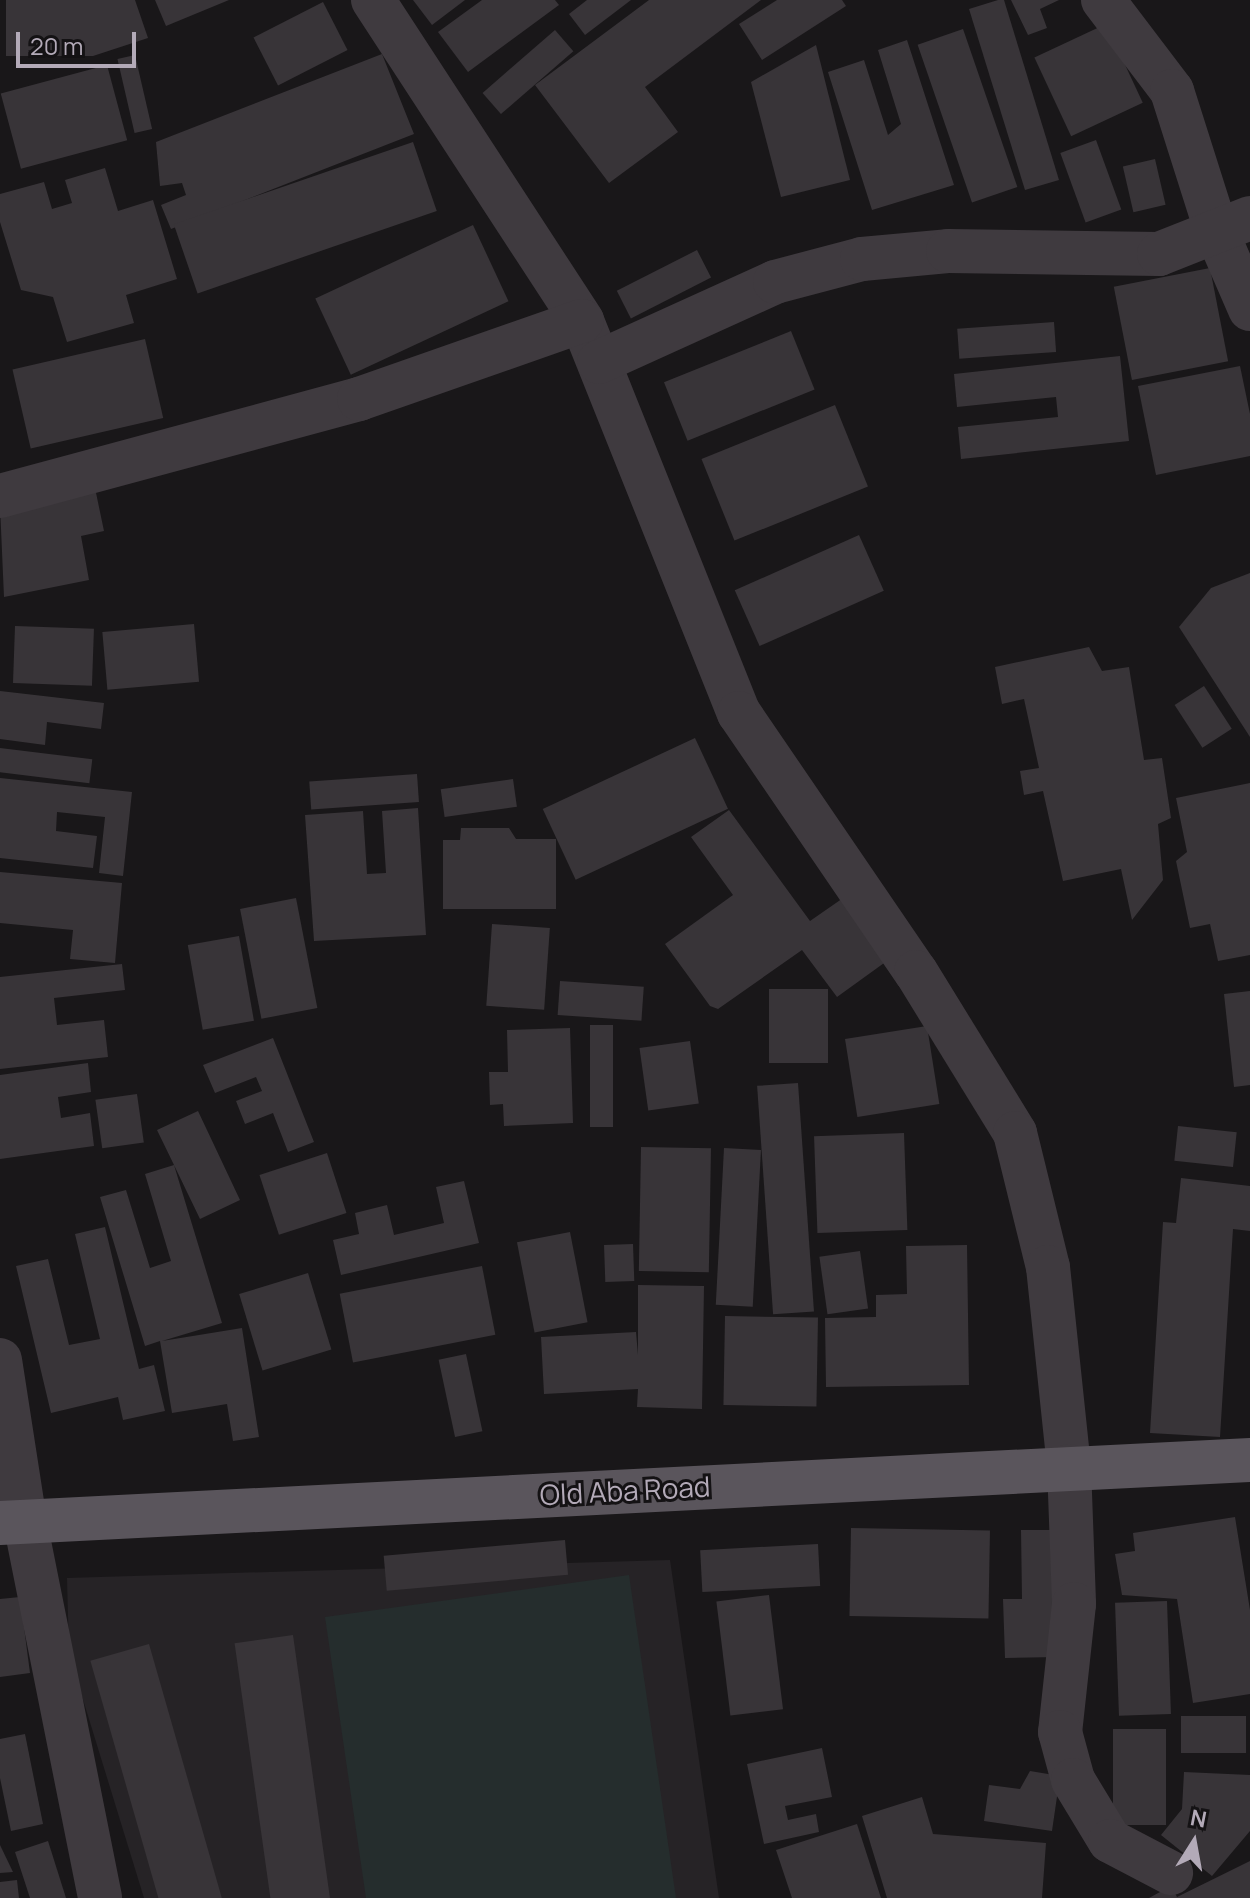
<!DOCTYPE html>
<html>
<head>
<meta charset="utf-8">
<style>
  body { margin:0 }
  #map { position:relative; width:1250px; height:1898px; overflow:hidden; background:#191719; font-family:Manrope,sans-serif }
  div>[style] { position:absolute }
  .built>* { inset:0; background:#262326 }
  .green>* { inset:0; background:#252d2d }
  .building>* { inset:0; background:#383438; transform-origin:0 0 }
  .minor>* { height:44px; margin:-22px; padding:0 22px; transform-origin:22px; border-radius:22px; background:#3f3a3f }
  .primary>* { height:44px; margin:-22px; padding:0 22px; transform-origin:22px; border-radius:22px; background:#5a555c }
  span { translate:-50% -50%; white-space:nowrap; text-align:center; line-height:1.15; -webkit-text-stroke:6px #141214; paint-order:stroke }
  .street-label { font-size:28px; color:#b3aab8 }
  .north { position:absolute; left:1154px; top:1802px; width:80px; height:80px; -webkit-text-stroke:6px #141214; paint-order:stroke; rotate:11deg; font-size:22px; font-weight:700; line-height:32px; text-align:center; color:#b3aab8 }
  .north::after { content:''; display:block; margin:auto; width:28px; height:36px; background:#b3aab8; clip-path:polygon(50% 0,100% 100%,50% 72%,0 100%) }
  .scale { position:absolute; left:16px; top:32px; width:120px; height:36px; box-sizing:border-box; border:4px solid #b3aab8; border-top:0; padding-left:10px; font-size:24px; line-height:28px; white-space:nowrap; color:#b3aab8; -webkit-text-stroke:6px #141214; paint-order:stroke }
</style>
</head>
<body>
<div id="map">
  <div class="built">
    <div style="clip-path:polygon(670px 1560px,719px 1898px,144px 1898px,69px 1654px,67px 1578px)"></div>
  </div>
  <div class="green">
    <div style="clip-path:polygon(629px 1575px,676px 1898px,366px 1898px,325px 1617px)"></div>
  </div>
  <div class="building">
    <div style="clip-path:polygon(6px 0,135px 0,148px 38px,93px 56px,6px 56px)"></div>
    <div style="clip-path:polygon(155px 0,229px 0,166px 26px)"></div>
    <div style="clip-path:polygon(413px 0,465px 0,432px 25px)"></div>
    <div style="clip-path:polygon(482px 0,555px 0,559px 5px,468px 72px,438px 32px)"></div>
    <div style="clip-path:polygon(587px 0,631px 0,585px 35px,569px 14px)"></div>
    <div style="clip-path:polygon(649px 0,761px 0,645px 87px,678px 132px,609px 183px,535px 85px)"></div>
    <div style="clip-path:polygon(777px 0,842px 0,846px 6px,762px 60px,739px 24px)"></div>
    <div style="clip-path:polygon(998px 0,1004px 0,1059px 180px,1025px 190px,969px 9px)"></div>
    <div style="clip-path:polygon(1011px 0,1059px 0,1040px 9px,1047px 28px,1028px 35px)"></div>
    <div style="left:323px;top:2px;width:54px;height:78px;rotate:63deg"></div>
    <div style="left:1106px;top:24px;width:87px;height:79px;rotate:65deg"></div>
    <div style="left:963px;top:29px;width:167px;height:48px;rotate:71deg"></div>
    <div style="left:555px;top:30px;width:28px;height:96px;rotate:49deg"></div>
    <div style="clip-path:polygon(907px 40px,954px 185px,872px 210px,828px 72px,864px 60px,888px 135px,901px 124px,878px 50px)"></div>
    <div style="clip-path:polygon(816px 45px,850px 180px,781px 197px,751px 82px)"></div>
    <div style="clip-path:polygon(382px 54px,414px 134px,171px 229px,161px 205px,186px 195px,182px 183px,160px 186px,156px 142px)"></div>
    <div style="left:135px;top:55px;width:76px;height:18px;rotate:77deg"></div>
    <div style="left:107px;top:65px;width:78px;height:110px;rotate:75deg"></div>
    <div style="left:1096px;top:140px;width:74px;height:38px;rotate:70deg"></div>
    <div style="left:413px;top:142px;width:73px;height:253px;rotate:71deg"></div>
    <div style="left:1155px;top:159px;width:47px;height:33px;rotate:77deg"></div>
    <div style="clip-path:polygon(105px 168px,118px 211px,153px 200px,177px 279px,126px 295px,134px 323px,67px 342px,53px 297px,21px 290px,0 222px,0 194px,44px 182px,52px 209px,72px 203px,65px 180px)"></div>
    <div style="left:473px;top:225px;width:84px;height:174px;rotate:65deg"></div>
    <div style="left:697px;top:250px;width:31px;height:90px;rotate:63deg"></div>
    <div style="left:1210px;top:268px;width:95px;height:98px;rotate:79deg"></div>
    <div style="left:1054px;top:322px;width:30px;height:97px;rotate:86deg"></div>
    <div style="left:791px;top:331px;width:63px;height:137px;rotate:68deg"></div>
    <div style="left:145px;top:339px;width:81px;height:136px;rotate:77deg"></div>
    <div style="clip-path:polygon(1120px 356px,1129px 441px,961px 459px,958px 427px,1058px 417px,1056px 397px,957px 407px,954px 374px)"></div>
    <div style="clip-path:polygon(1240px 366px,1250px 414px,1250px 456px,1156px 475px,1138px 386px)"></div>
    <div style="left:835px;top:405px;width:88px;height:144px;rotate:68deg"></div>
    <div style="clip-path:polygon(95px 488px,104px 531px,81px 536px,89px 580px,4px 597px,0 506px)"></div>
    <div style="left:859px;top:535px;width:61px;height:136px;rotate:66deg"></div>
    <div style="clip-path:polygon(1250px 573px,1250px 737px,1179px 627px,1211px 588px)"></div>
    <div style="left:194px;top:624px;width:58px;height:92px;rotate:85deg"></div>
    <div style="left:15px;top:626px;width:79px;height:57px;rotate:2deg"></div>
    <div style="clip-path:polygon(1089px 647px,1102px 671px,1129px 667px,1144px 760px,1162px 758px,1171px 818px,1158px 824px,1163px 880px,1132px 920px,1121px 869px,1063px 881px,1043px 791px,1024px 795px,1020px 771px,1039px 768px,1024px 699px,1002px 704px,995px 667px)"></div>
    <div style="left:1204px;top:686px;width:51px;height:35px;rotate:57deg"></div>
    <div style="clip-path:polygon(0 691px,104px 703px,101px 729px,47px 722px,45px 745px,0 739px)"></div>
    <div style="left:695px;top:738px;width:78px;height:168px;rotate:65deg"></div>
    <div style="left:0;top:748px;width:93px;height:24px;rotate:7deg"></div>
    <div style="left:417px;top:774px;width:28px;height:108px;rotate:86deg"></div>
    <div style="clip-path:polygon(0 778px,132px 792px,123px 876px,99px 873px,105px 817px,57px 812px,56px 831px,97px 836px,93px 868px,0 858px)"></div>
    <div style="left:513px;top:779px;width:28px;height:73px;rotate:82deg"></div>
    <div style="clip-path:polygon(1250px 783px,1250px 955px,1218px 961px,1210px 924px,1190px 928px,1176px 861px,1187px 852px,1176px 798px)"></div>
    <div style="clip-path:polygon(418px 808px,426px 935px,314px 941px,305px 815px,363px 811px,367px 874px,386px 873px,382px 811px)"></div>
    <div style="clip-path:polygon(729px 810px,810px 921px,846px 896px,891px 958px,837px 997px,802px 950px,718px 1009px,710px 1006px,665px 944px,733px 895px,691px 837px)"></div>
    <div style="clip-path:polygon(461px 828px,509px 828px,516px 839px,556px 839px,556px 909px,443px 909px,443px 840px,460px 840px)"></div>
    <div style="clip-path:polygon(0 872px,122px 883px,115px 963px,70px 959px,73px 930px,0 923px)"></div>
    <div style="left:296px;top:898px;width:112px;height:57px;rotate:79deg"></div>
    <div style="left:492px;top:924px;width:58px;height:82px;rotate:4deg"></div>
    <div style="left:239px;top:936px;width:86px;height:52px;rotate:80deg"></div>
    <div style="clip-path:polygon(122px 964px,125px 990px,54px 998px,57px 1025px,104px 1020px,108px 1057px,0 1069px,0 977px)"></div>
    <div style="left:560px;top:981px;width:84px;height:34px;rotate:4deg"></div>
    <div style="left:769px;top:989px;width:59px;height:74px"></div>
    <div style="clip-path:polygon(1250px 991px,1250px 1085px,1234px 1087px,1224px 994px)"></div>
    <div style="left:590px;top:1025px;width:23px;height:102px"></div>
    <div style="left:927px;top:1026px;width:79px;height:83px;rotate:81deg"></div>
    <div style="clip-path:polygon(570px 1028px,573px 1123px,504px 1126px,503px 1104px,490px 1105px,489px 1072px,508px 1072px,507px 1030px)"></div>
    <div style="clip-path:polygon(273px 1038px,314px 1142px,288px 1152px,273px 1113px,245px 1124px,236px 1101px,262px 1091px,256px 1077px,215px 1093px,203px 1065px)"></div>
    <div style="left:690px;top:1041px;width:63px;height:51px;rotate:82deg"></div>
    <div style="clip-path:polygon(88px 1063px,91px 1092px,58px 1097px,61px 1118px,90px 1113px,94px 1146px,0 1159px,0 1075px)"></div>
    <div style="left:798px;top:1083px;width:229px;height:41px;rotate:86deg"></div>
    <div style="left:137px;top:1094px;width:49px;height:42px;rotate:82deg"></div>
    <div style="clip-path:polygon(198px 1111px,240px 1200px,200px 1219px,174px 1165px,222px 1323px,162px 1341px,242px 1328px,259px 1437px,233px 1441px,227px 1404px,172px 1413px,160px 1341px,145px 1346px,100px 1197px,126px 1190px,150px 1268px,171px 1261px,145px 1174px,174px 1165px,157px 1130px)"></div>
    <div style="left:1178px;top:1126px;width:59px;height:35px;rotate:6deg"></div>
    <div style="left:904px;top:1133px;width:97px;height:90px;rotate:88deg"></div>
    <div style="left:641px;top:1147px;width:70px;height:124px;rotate:1deg"></div>
    <div style="left:724px;top:1148px;width:37px;height:157px;rotate:3deg"></div>
    <div style="left:327px;top:1153px;width:63px;height:71px;rotate:72deg"></div>
    <div style="clip-path:polygon(1181px 1178px,1250px 1186px,1250px 1231px,1233px 1229px,1220px 1437px,1150px 1433px,1163px 1222px,1176px 1223px)"></div>
    <div style="clip-path:polygon(464px 1181px,479px 1243px,341px 1275px,333px 1240px,359px 1234px,355px 1213px,387px 1205px,394px 1235px,444px 1223px,436px 1187px)"></div>
    <div style="clip-path:polygon(105px 1227px,139px 1369px,154px 1365px,165px 1411px,123px 1420px,118px 1397px,51px 1413px,16px 1266px,48px 1259px,69px 1345px,100px 1339px,75px 1234px)"></div>
    <div style="left:570px;top:1232px;width:92px;height:54px;rotate:79deg"></div>
    <div style="left:633px;top:1244px;width:37px;height:29px;rotate:88deg"></div>
    <div style="clip-path:polygon(967px 1245px,969px 1385px,826px 1387px,825px 1318px,876px 1317px,876px 1295px,907px 1294px,906px 1246px)"></div>
    <div style="left:860px;top:1251px;width:58px;height:41px;rotate:82deg"></div>
    <div style="left:482px;top:1266px;width:70px;height:145px;rotate:79deg"></div>
    <div style="left:308px;top:1273px;width:80px;height:72px;rotate:73deg"></div>
    <div style="clip-path:polygon(638px 1285px,704px 1286px,702px 1409px,637px 1407px,638px 1389px,544px 1394px,541px 1337px,636px 1332px,638px 1355px)"></div>
    <div style="left:725px;top:1316px;width:93px;height:89px;rotate:1deg"></div>
    <div style="left:466px;top:1354px;width:79px;height:28px;rotate:78deg"></div>
    <div style="clip-path:polygon(1235px 1517px,1250px 1610px,1250px 1694px,1193px 1703px,1177px 1599px,1122px 1595px,1115px 1554px,1135px 1551px,1133px 1533px)"></div>
    <div style="left:851px;top:1528px;width:139px;height:88px;rotate:1deg"></div>
    <div style="clip-path:polygon(1021px 1530px,1054px 1530px,1057px 1657px,1005px 1658px,1003px 1599px,1022px 1599px)"></div>
    <div style="left:565px;top:1540px;width:35px;height:182px;rotate:85deg"></div>
    <div style="left:818px;top:1544px;width:42px;height:118px;rotate:87deg"></div>
    <div style="left:769px;top:1595px;width:115px;height:53px;rotate:83deg"></div>
    <div style="clip-path:polygon(20px 1597px,30px 1673px,0 1677px,0 1599px)"></div>
    <div style="left:1167px;top:1601px;width:113px;height:52px;rotate:88deg"></div>
    <div style="left:293px;top:1635px;width:266px;height:59px;rotate:82deg"></div>
    <div style="left:149px;top:1644px;width:265px;height:61px;rotate:74deg"></div>
    <div style="left:1181px;top:1716px;width:65px;height:37px"></div>
    <div style="left:1113px;top:1729px;width:53px;height:96px"></div>
    <div style="clip-path:polygon(25px 1734px,43px 1824px,11px 1831px,0 1778px,0 1739px)"></div>
    <div style="clip-path:polygon(822px 1748px,832px 1797px,785px 1806px,788px 1820px,816px 1814px,819px 1832px,764px 1844px,747px 1764px)"></div>
    <div style="clip-path:polygon(1030px 1771px,1060px 1776px,1052px 1831px,984px 1821px,989px 1785px,1020px 1789px)"></div>
    <div style="clip-path:polygon(1184px 1772px,1250px 1775px,1250px 1831px,1212px 1876px,1161px 1835px,1182px 1809px)"></div>
    <div style="clip-path:polygon(922px 1797px,933px 1834px,1046px 1843px,1042px 1898px,887px 1898px,862px 1816px)"></div>
    <div style="clip-path:polygon(857px 1824px,881px 1898px,792px 1898px,776px 1850px)"></div>
    <div style="clip-path:polygon(48px 1841px,66px 1898px,30px 1898px,15px 1852px)"></div>
    <div style="clip-path:polygon(0 1845px,13px 1872px,0 1873px)"></div>
    <div style="clip-path:polygon(1250px 1861px,1250px 1898px,1149px 1898px,1171px 1886px,1177px 1897px)"></div>
    <div style="clip-path:polygon(17px 1880px,19px 1898px,0 1898px,0 1882px)"></div>
  </div>
  <div class="minor">
    <div style="left:373px;top:0;width:383px;rotate:56.9deg"></div>
    <div style="left:582px;top:321px;width:422px;rotate:68.2deg"></div>
    <div style="left:739px;top:713px;width:314px;rotate:55.7deg"></div>
    <div style="left:916px;top:972px;width:189px;rotate:58.4deg"></div>
    <div style="left:1015px;top:1133px;width:138px;rotate:76.2deg"></div>
    <div style="left:1048px;top:1267px;width:200px;rotate:84deg"></div>
    <div style="left:1069px;top:1466px;width:138px;rotate:87.9deg"></div>
    <div style="left:1074px;top:1604px;width:129px;rotate:96.2deg"></div>
    <div style="left:1060px;top:1732px;width:50px;rotate:74.8deg"></div>
    <div style="left:1073px;top:1780px;width:71px;rotate:58.8deg"></div>
    <div style="left:1110px;top:1841px;width:69px;rotate:27.7deg"></div>
    <div style="left:1103px;top:0;width:114px;rotate:52.8deg"></div>
    <div style="left:1172px;top:91px;width:149px;rotate:72.4deg"></div>
    <div style="left:1217px;top:233px;width:83px;rotate:66.5deg"></div>
    <div style="left:599px;top:362px;width:193px;rotate:-24.4deg"></div>
    <div style="left:775px;top:282px;width:90px;rotate:-14.8deg"></div>
    <div style="left:862px;top:259px;width:86px;rotate:-5.3deg"></div>
    <div style="left:948px;top:251px;width:211px;rotate:0.8deg"></div>
    <div style="left:1159px;top:254px;width:98px;rotate:-21.6deg"></div>
    <div style="left:0;top:496px;width:372px;rotate:-15.1deg"></div>
    <div style="left:359px;top:399px;width:236px;rotate:-19.3deg"></div>
    <div style="left:0;top:1360px;width:164px;rotate:81.2deg"></div>
    <div style="left:25px;top:1522px;width:383px;rotate:78.7deg"></div>
  </div>
  <div class="primary">
    <div style="left:0;top:1523px;width:1252px;rotate:-2.89deg"></div>
  </div>
  <div class="street-label">
    <span style="left:625px;top:1490px;rotate:-3deg">Old Aba Road</span>
  </div>
  <div class="north">N</div>
  <div class="scale">20 m</div>
</div>
</body>
</html>
